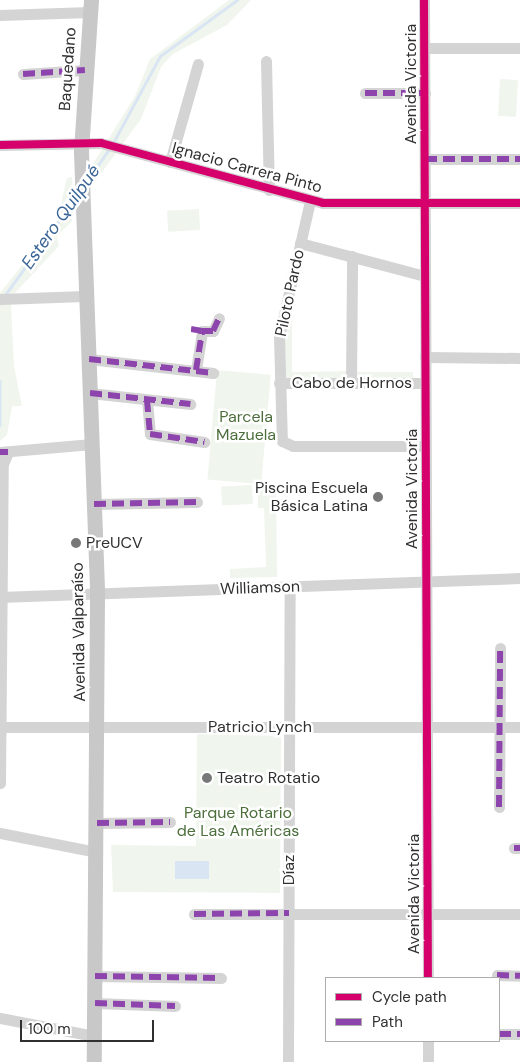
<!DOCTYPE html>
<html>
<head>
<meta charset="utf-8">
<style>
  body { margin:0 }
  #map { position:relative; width:520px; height:1062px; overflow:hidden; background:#fff; font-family:"DM Sans",sans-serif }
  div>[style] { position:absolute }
  .green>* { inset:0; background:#f0f6ed; transform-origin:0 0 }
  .water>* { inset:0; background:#d9e5f3; transform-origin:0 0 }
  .stream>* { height:2.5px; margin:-1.25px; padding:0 1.25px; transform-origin:1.25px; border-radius:1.25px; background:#d9e5f3 }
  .minor>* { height:11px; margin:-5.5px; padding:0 5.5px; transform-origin:5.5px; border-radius:5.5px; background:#d4d4d4 }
  .major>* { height:15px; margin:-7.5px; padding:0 7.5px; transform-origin:7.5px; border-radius:7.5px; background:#c8c8c8 }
  .quiet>* { height:6px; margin-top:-3px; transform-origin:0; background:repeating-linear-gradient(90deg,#8e44ad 0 12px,transparent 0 18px) }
  .cycleway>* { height:8px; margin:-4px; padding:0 4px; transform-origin:4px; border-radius:4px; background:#d6006c }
  .dots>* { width:14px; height:14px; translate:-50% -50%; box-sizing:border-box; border:2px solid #fff; border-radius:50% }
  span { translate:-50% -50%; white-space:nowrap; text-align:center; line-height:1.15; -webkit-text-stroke:5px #fff; paint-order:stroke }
  .street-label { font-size:16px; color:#303030 }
  .park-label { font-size:16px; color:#4b6e3b }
  .poi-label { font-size:16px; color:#303030 }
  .right { translate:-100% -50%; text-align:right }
  .left { translate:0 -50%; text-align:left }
  .water-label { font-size:18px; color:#3a6596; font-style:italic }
  .legend { position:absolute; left:325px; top:977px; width:175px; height:65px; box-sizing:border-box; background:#fff; border:1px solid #acacac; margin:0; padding:6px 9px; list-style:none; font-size:15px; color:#303030 }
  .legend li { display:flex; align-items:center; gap:10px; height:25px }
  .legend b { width:25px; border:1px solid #acacac }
  .scale { position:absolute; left:20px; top:1020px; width:134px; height:22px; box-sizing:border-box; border:2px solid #303030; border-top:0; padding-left:6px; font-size:15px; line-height:18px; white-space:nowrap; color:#303030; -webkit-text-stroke:4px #fff; paint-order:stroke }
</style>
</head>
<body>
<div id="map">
  <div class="green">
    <div style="clip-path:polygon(229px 0,251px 0,227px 25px,173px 54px,161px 67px,141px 119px,72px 213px,72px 221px,57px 236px,59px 246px,15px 293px,11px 304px,14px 366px,22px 406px,12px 406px,7px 435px,0 441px,0 293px,57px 221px,67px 178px,72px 177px,73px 196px,135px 96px,150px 59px)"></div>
    <div style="left:500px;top:79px;width:18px;height:37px;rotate:3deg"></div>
    <div style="left:199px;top:209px;width:21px;height:32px;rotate:87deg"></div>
    <div style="clip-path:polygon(292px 298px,292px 372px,348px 371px,344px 379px,288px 379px,283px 375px,284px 331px)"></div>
    <div style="left:217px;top:370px;width:54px;height:110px;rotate:5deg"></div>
    <div style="clip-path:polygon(356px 372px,413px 372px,413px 378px,360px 379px)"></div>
    <div style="clip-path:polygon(258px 483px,276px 483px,277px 577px,230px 578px,230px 569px,266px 567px,264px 508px,258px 508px)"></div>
    <div style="left:252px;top:485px;width:19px;height:31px;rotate:87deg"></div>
    <div style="clip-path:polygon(197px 734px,281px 736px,280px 893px,113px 892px,111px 845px,196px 846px)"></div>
  </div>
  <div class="water">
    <div style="left:209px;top:861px;width:18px;height:34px;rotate:90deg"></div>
  </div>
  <div class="stream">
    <div style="left:113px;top:143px;width:99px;rotate:-61.6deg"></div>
    <div style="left:160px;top:56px;width:95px;rotate:-36deg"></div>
    <div style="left:88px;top:180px;width:37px;rotate:-56deg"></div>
    <div style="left:5px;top:295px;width:121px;rotate:-54.1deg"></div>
    <div style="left:0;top:381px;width:44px;rotate:90deg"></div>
  </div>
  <div class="minor">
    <div style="left:424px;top:0;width:978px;rotate:89.77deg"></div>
    <div style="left:0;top:15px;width:90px;rotate:-1.9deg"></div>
    <div style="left:425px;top:48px;width:95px"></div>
    <div style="left:266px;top:61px;width:129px;rotate:88.7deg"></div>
    <div style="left:23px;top:74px;width:62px;rotate:-3.7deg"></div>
    <div style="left:365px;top:93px;width:60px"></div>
    <div style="left:0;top:145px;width:101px;rotate:-1.1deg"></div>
    <div style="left:101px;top:143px;width:230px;rotate:15.1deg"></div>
    <div style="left:323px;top:203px;width:197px"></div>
    <div style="left:425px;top:159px;width:95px"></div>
    <div style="left:170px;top:162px;width:102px;rotate:-74.1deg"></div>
    <div style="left:310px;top:201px;width:139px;rotate:102.9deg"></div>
    <div style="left:279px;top:336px;width:105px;rotate:88.4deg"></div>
    <div style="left:282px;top:441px;width:12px;rotate:24deg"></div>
    <div style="left:293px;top:446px;width:132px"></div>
    <div style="left:300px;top:243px;width:129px;rotate:14.8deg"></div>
    <div style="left:0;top:299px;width:85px;rotate:-2deg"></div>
    <div style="left:425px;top:357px;width:95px;rotate:0.6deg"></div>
    <div style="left:89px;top:359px;width:125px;rotate:6.4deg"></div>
    <div style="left:196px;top:370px;width:39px;rotate:-81deg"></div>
    <div style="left:202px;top:331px;width:11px"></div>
    <div style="left:213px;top:331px;width:14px;rotate:-65deg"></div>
    <div style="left:279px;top:383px;width:146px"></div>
    <div style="left:351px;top:383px;width:127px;rotate:-89.5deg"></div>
    <div style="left:90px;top:393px;width:101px;rotate:6.3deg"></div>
    <div style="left:147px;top:400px;width:34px;rotate:85deg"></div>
    <div style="left:150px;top:434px;width:55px;rotate:8.4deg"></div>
    <div style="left:0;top:452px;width:92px;rotate:-5deg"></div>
    <div style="left:94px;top:504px;width:103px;rotate:-1.1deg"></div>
    <div style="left:0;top:597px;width:520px;rotate:-2.09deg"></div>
    <div style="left:0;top:727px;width:520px"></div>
    <div style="left:0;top:783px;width:319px;rotate:-89.5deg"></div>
    <div style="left:3px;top:464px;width:13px;rotate:-67deg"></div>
    <div style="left:499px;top:807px;width:159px;rotate:-89.6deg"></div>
    <div style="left:97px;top:823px;width:73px;rotate:-0.8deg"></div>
    <div style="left:0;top:833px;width:99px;rotate:11.1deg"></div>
    <div style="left:514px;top:848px;width:6px"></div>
    <div style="left:194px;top:914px;width:326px"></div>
    <div style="left:497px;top:975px;width:23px;rotate:2deg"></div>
    <div style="left:95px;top:976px;width:126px;rotate:0.9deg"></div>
    <div style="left:95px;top:1003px;width:80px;rotate:2.1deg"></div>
    <div style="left:0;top:1018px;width:96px;rotate:10.8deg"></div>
    <div style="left:499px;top:1034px;width:21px"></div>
    <div style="left:428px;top:1041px;width:21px;rotate:90deg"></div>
    <div style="left:288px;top:1062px;width:475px;rotate:-89.8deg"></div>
  </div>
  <div class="major">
    <div style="left:91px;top:0;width:152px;rotate:93.8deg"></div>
    <div style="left:81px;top:152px;width:442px;rotate:87.9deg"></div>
    <div style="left:97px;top:594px;width:468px;rotate:90.4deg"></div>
  </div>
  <div class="quiet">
    <div style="left:23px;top:74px;width:62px;rotate:-3.7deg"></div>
    <div style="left:365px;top:93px;width:60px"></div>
    <div style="left:425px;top:159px;width:95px"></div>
    <div style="left:191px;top:329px;width:11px;rotate:10deg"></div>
    <div style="left:89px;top:359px;width:125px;rotate:6.4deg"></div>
    <div style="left:196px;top:370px;width:39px;rotate:-81deg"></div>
    <div style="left:202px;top:331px;width:11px"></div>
    <div style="left:213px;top:331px;width:14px;rotate:-65deg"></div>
    <div style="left:90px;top:393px;width:101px;rotate:6.3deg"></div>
    <div style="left:147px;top:400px;width:34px;rotate:85deg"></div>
    <div style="left:150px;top:434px;width:55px;rotate:8.4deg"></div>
    <div style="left:0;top:452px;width:8px"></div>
    <div style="left:94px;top:504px;width:103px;rotate:-1.1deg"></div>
    <div style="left:499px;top:807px;width:159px;rotate:-89.6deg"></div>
    <div style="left:97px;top:823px;width:73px;rotate:-0.8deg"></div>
    <div style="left:514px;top:848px;width:6px"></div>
    <div style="left:194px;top:914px;width:95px;rotate:-0.6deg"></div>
    <div style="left:497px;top:975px;width:23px;rotate:2deg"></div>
    <div style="left:95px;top:976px;width:126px;rotate:0.9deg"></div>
    <div style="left:95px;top:1003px;width:80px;rotate:2.1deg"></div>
    <div style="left:499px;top:1034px;width:21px"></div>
  </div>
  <div class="cycleway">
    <div style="left:424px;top:0;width:978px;rotate:89.77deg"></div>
    <div style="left:0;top:145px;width:101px;rotate:-1.1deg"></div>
    <div style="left:101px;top:143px;width:230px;rotate:15.1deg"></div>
    <div style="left:323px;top:203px;width:197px"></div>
  </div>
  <div class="dots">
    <div style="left:378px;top:497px;background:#787878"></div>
    <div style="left:76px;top:543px;background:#787878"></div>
    <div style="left:207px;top:778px;background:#787878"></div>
  </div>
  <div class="street-label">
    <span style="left:68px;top:69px;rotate:-86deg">Baquedano</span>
    <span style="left:411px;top:84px;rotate:-90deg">Avenida Victoria</span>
    <span style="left:247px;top:168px;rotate:15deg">Ignacio Carrera Pinto</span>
    <span style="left:290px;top:293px;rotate:-78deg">Piloto Pardo</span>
    <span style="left:352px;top:383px">Cabo de Hornos</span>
    <span style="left:412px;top:489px;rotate:-90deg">Avenida Victoria</span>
    <span style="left:260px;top:588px;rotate:-2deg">Williamson</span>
    <span style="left:79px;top:632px;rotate:-91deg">Avenida Valparaíso</span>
    <span style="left:260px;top:727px">Patricio Lynch</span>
    <span style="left:289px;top:870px;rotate:-90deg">Díaz</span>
    <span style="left:414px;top:894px;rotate:-90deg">Avenida Victoria</span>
  </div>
  <div class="park-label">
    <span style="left:246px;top:426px">Parcela<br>Mazuela</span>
    <span style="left:238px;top:822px">Parque Rotario<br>de Las Américas</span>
  </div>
  <div class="poi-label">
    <span class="right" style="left:368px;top:497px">Piscina Escuela<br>Básica Latina</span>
    <span class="left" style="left:86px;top:543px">PreUCV</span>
    <span class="left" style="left:217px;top:778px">Teatro Rotatio</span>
  </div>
  <div class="water-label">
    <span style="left:61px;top:217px;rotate:-55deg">Estero Quilpué</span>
  </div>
  <ul class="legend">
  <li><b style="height:6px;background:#d6006c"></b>Cycle path</li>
  <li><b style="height:6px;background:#8e44ad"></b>Path</li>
  </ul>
  <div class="scale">100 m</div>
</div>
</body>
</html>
